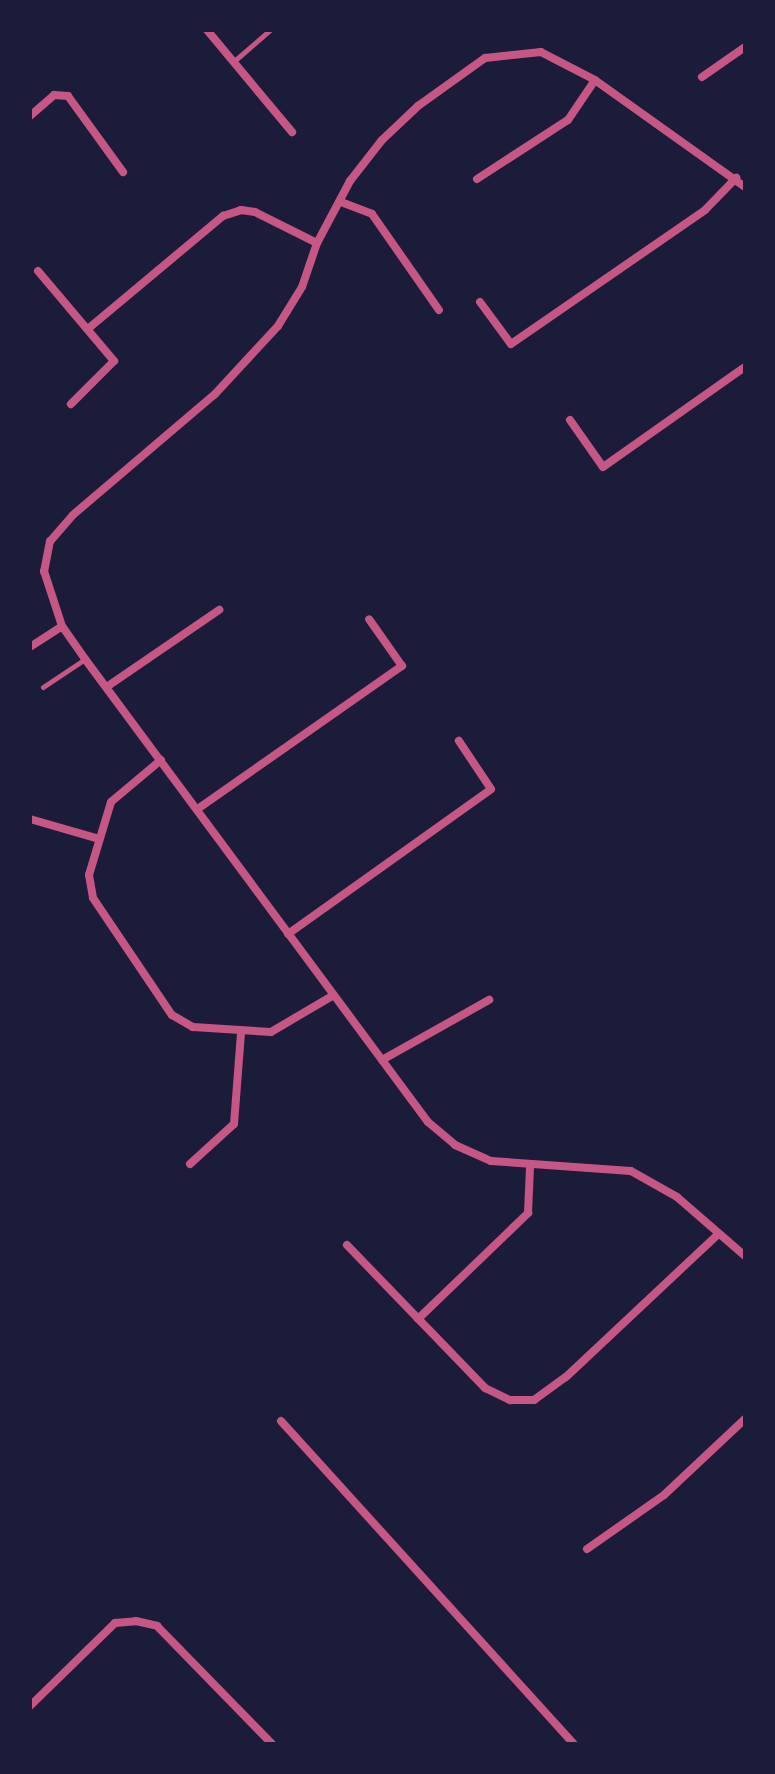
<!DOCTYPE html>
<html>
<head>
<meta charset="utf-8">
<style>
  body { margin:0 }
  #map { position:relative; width:775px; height:1774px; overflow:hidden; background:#1b1b3a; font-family:"Archivo Narrow",sans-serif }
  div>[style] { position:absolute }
  .service>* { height:5px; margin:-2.5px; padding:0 2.5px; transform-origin:2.5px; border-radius:2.5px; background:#c65784 }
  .minor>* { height:8px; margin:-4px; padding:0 4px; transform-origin:4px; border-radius:4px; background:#c65784 }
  span { translate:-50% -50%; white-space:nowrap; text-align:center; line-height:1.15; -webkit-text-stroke:6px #1b1b3a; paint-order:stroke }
  .frame { position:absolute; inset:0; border:32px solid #1b1b3a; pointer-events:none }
</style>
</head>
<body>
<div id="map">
  <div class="service">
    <div style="left:233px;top:62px;width:49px;rotate:-40.9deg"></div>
    <div style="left:43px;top:687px;width:50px;rotate:-33.7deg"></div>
  </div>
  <div class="minor">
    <div style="left:207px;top:30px;width:133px;rotate:50.2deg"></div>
    <div style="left:702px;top:77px;width:52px;rotate:-34.9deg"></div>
    <div style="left:30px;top:116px;width:32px;rotate:-41deg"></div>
    <div style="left:54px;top:95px;width:14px;rotate:4deg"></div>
    <div style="left:68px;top:96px;width:94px;rotate:54.1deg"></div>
    <div style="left:477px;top:179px;width:108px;rotate:-33deg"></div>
    <div style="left:568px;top:120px;width:48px;rotate:-56deg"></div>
    <div style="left:745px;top:187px;width:184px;rotate:-144.5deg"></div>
    <div style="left:595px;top:80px;width:61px;rotate:-152.6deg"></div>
    <div style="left:541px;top:52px;width:56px;rotate:173.9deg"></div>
    <div style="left:485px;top:58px;width:82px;rotate:144.4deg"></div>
    <div style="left:418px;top:106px;width:50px;rotate:136.6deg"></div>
    <div style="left:382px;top:140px;width:52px;rotate:128deg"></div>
    <div style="left:350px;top:181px;width:70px;rotate:118deg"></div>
    <div style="left:317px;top:243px;width:46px;rotate:108.8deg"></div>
    <div style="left:302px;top:287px;width:46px;rotate:121.6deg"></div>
    <div style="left:278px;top:326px;width:93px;rotate:132.8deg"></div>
    <div style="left:215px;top:394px;width:187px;rotate:139.6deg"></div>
    <div style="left:73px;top:515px;width:35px;rotate:131deg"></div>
    <div style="left:50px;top:541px;width:31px;rotate:101deg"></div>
    <div style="left:44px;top:571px;width:58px;rotate:71.9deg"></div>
    <div style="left:62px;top:626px;width:40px;rotate:55.1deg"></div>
    <div style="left:85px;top:659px;width:576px;rotate:53.47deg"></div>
    <div style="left:428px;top:1122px;width:35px;rotate:40deg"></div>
    <div style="left:455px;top:1145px;width:39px;rotate:24deg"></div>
    <div style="left:491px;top:1161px;width:140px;rotate:4.1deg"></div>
    <div style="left:631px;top:1171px;width:53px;rotate:29.5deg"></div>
    <div style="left:677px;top:1197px;width:90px;rotate:40.9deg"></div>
    <div style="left:341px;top:202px;width:33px;rotate:21deg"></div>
    <div style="left:372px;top:214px;width:117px;rotate:55.1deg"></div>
    <div style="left:38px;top:271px;width:118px;rotate:49.8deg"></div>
    <div style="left:114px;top:361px;width:61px;rotate:135deg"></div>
    <div style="left:480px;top:302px;width:52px;rotate:53.6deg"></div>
    <div style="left:511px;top:344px;width:236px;rotate:-34.6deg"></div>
    <div style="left:705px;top:210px;width:45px;rotate:-45.9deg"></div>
    <div style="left:89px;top:328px;width:175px;rotate:-39.9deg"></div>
    <div style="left:223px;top:216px;width:19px;rotate:-18deg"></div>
    <div style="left:241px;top:210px;width:14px;rotate:8deg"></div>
    <div style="left:255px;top:212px;width:69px;rotate:26.6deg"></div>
    <div style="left:570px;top:420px;width:57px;rotate:54.9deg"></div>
    <div style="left:603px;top:467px;width:174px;rotate:-35.2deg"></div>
    <div style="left:30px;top:647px;width:38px;rotate:-33deg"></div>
    <div style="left:108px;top:686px;width:135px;rotate:-34.4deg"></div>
    <div style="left:161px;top:760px;width:65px;rotate:140deg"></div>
    <div style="left:111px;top:802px;width:76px;rotate:106.8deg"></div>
    <div style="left:89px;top:875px;width:23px;rotate:80deg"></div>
    <div style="left:93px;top:898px;width:141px;rotate:56deg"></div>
    <div style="left:172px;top:1015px;width:24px;rotate:30deg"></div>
    <div style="left:193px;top:1027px;width:78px;rotate:3.7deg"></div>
    <div style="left:271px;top:1032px;width:71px;rotate:-30.5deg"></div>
    <div style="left:199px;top:808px;width:248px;rotate:-35deg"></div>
    <div style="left:402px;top:666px;width:57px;rotate:-125.1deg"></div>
    <div style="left:30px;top:819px;width:69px;rotate:16.1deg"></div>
    <div style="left:288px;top:934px;width:249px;rotate:-35.5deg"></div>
    <div style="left:491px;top:789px;width:58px;rotate:-123.7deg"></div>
    <div style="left:382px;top:1060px;width:123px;rotate:-29.3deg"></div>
    <div style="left:190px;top:1164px;width:59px;rotate:-42.3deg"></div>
    <div style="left:234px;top:1124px;width:91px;rotate:-85.6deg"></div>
    <div style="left:347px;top:1245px;width:199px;rotate:46deg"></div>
    <div style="left:485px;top:1388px;width:28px;rotate:26deg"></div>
    <div style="left:510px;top:1400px;width:24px"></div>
    <div style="left:534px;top:1400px;width:39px;rotate:-36deg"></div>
    <div style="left:566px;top:1377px;width:207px;rotate:-43.2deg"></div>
    <div style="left:418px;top:1319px;width:153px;rotate:-43.9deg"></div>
    <div style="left:528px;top:1213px;width:46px;rotate:-87.5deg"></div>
    <div style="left:281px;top:1421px;width:436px;rotate:47.8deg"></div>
    <div style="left:587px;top:1549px;width:94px;rotate:-35deg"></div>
    <div style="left:664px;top:1495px;width:111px;rotate:-43.2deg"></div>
    <div style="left:30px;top:1706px;width:119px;rotate:-44.3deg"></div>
    <div style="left:115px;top:1623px;width:21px;rotate:-5deg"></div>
    <div style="left:136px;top:1621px;width:22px;rotate:13deg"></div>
    <div style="left:157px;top:1626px;width:165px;rotate:45.7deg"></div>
  </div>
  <div class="frame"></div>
</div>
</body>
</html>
